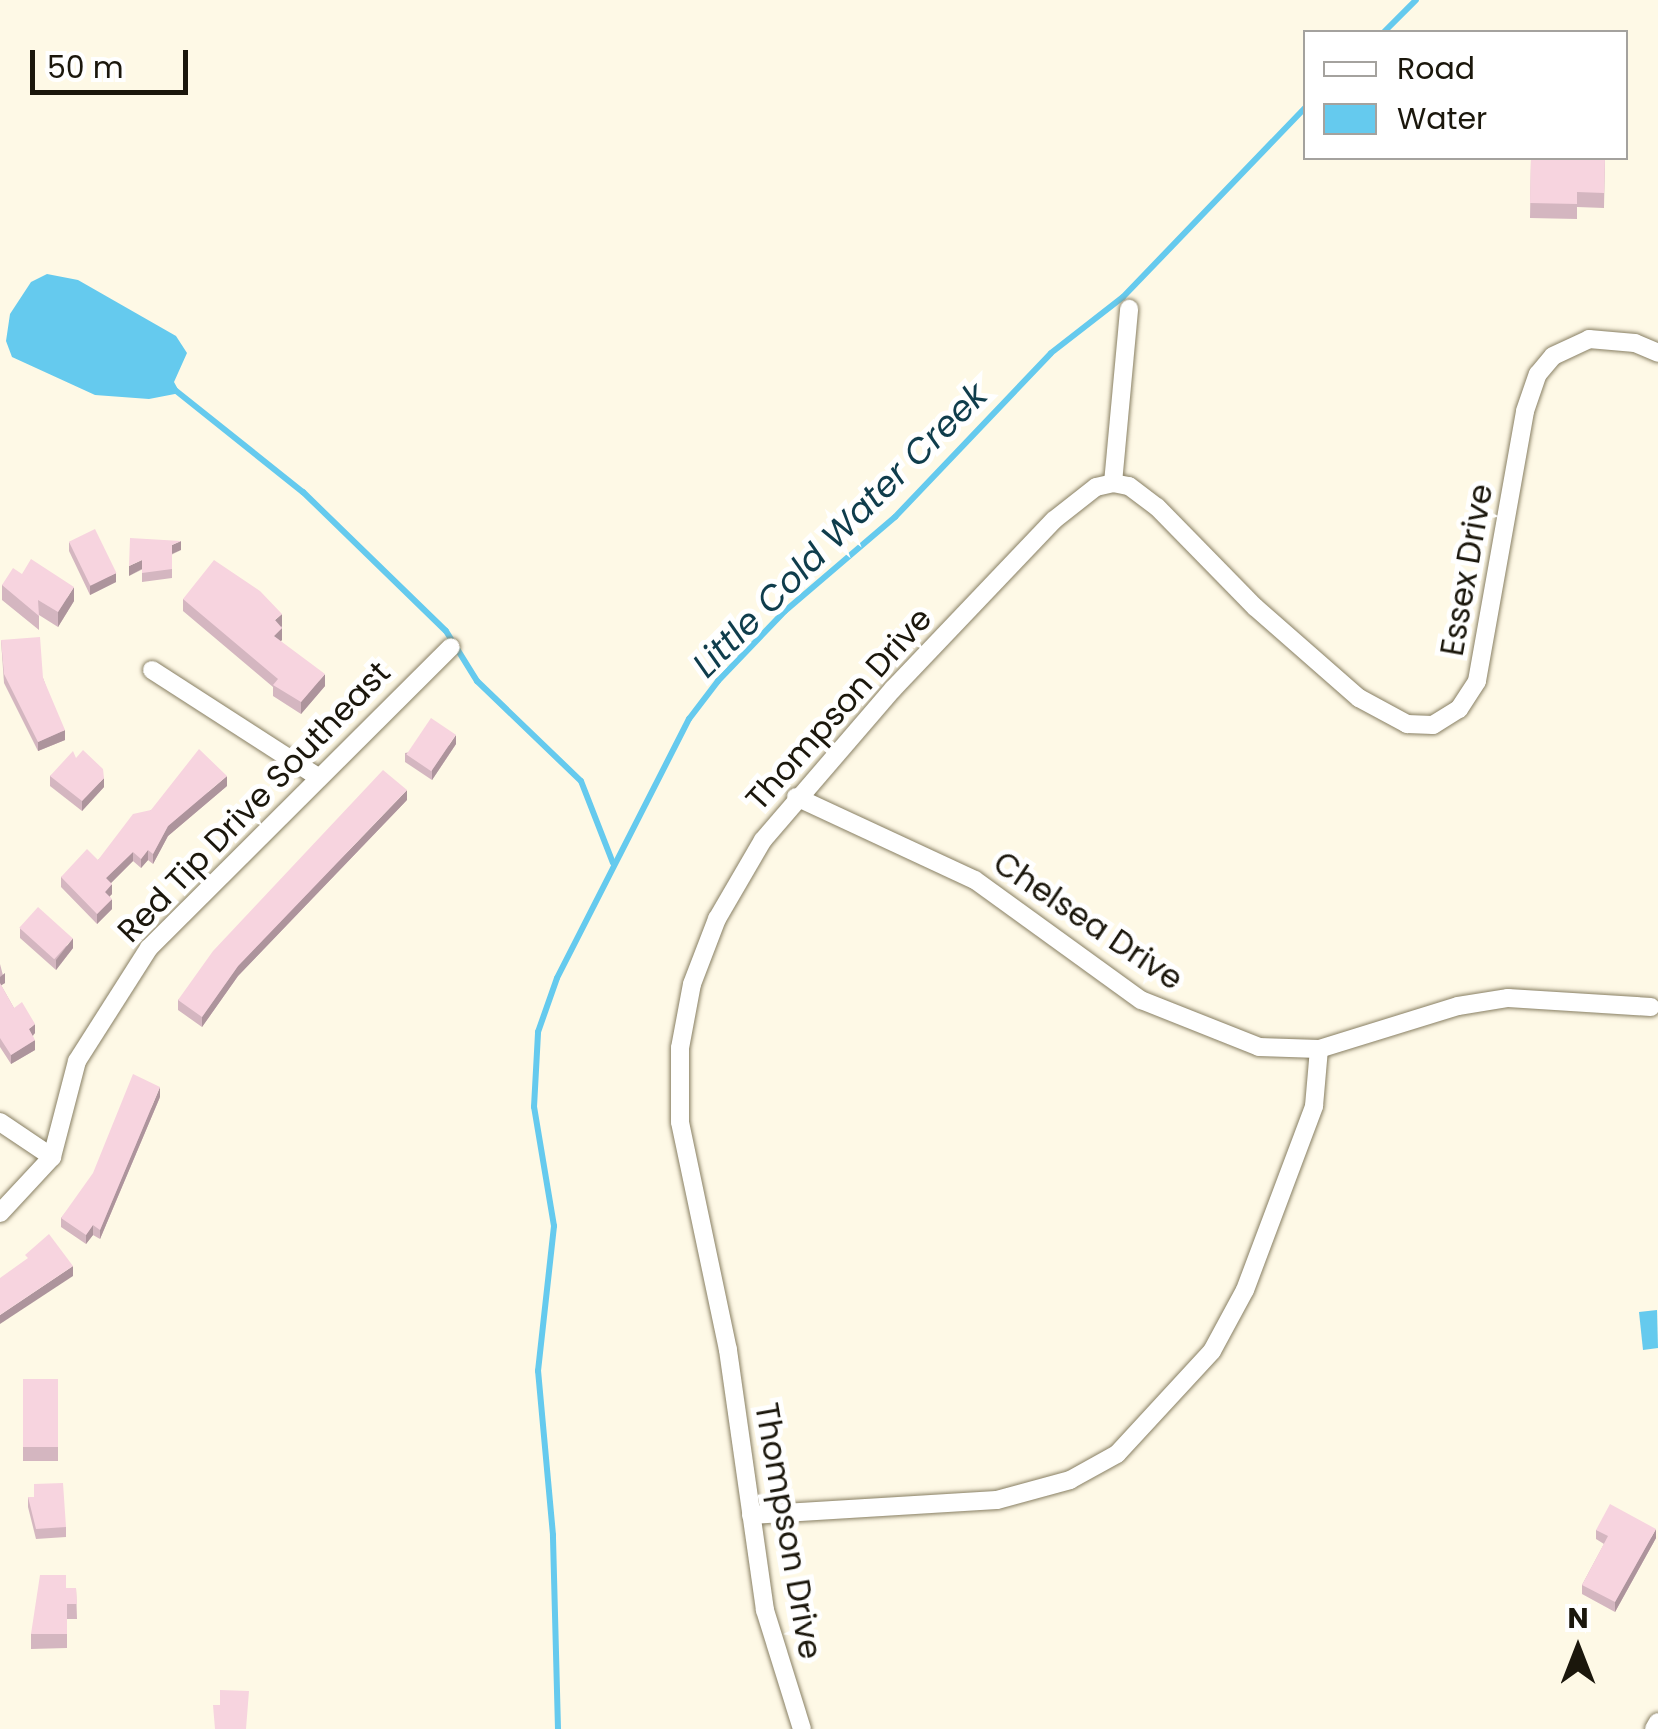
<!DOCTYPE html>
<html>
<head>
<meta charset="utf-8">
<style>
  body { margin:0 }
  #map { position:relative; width:1658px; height:1729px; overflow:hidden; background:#fef9e6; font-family:Poppins,sans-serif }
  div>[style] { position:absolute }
  .water>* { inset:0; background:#65caee }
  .stream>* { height:6px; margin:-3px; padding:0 3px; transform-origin:3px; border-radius:3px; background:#65caee }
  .roads { filter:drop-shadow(0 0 2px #887f63) drop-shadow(0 0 2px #887f63) }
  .minor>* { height:18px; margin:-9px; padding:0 9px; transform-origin:9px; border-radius:9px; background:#fff }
  .wall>* { inset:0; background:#d4b6c0; transform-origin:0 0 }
  .shaded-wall>* { inset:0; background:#ad949c }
  .building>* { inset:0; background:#f7d4df; transform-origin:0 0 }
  span { translate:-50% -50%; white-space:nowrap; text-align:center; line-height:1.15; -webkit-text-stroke:10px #fff; paint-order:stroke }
  .street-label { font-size:32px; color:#1b170c }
  .water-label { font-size:35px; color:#0f3d4c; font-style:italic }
  .legend { position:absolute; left:1303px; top:30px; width:325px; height:130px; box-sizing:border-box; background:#fff; border:2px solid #a4a29e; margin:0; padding:12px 18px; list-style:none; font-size:30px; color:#1b170c }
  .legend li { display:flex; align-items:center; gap:20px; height:50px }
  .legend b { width:50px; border:2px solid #a4a29e }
  .north { position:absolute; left:1528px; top:1599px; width:100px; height:100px; -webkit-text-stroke:8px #fff; paint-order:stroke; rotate:0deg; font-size:28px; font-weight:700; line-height:40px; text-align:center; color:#1b170c }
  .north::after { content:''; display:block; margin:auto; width:35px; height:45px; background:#1b170c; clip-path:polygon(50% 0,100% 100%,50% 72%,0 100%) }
  .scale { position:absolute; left:30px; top:50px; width:158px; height:45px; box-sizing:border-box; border:5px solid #1b170c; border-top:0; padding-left:12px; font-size:30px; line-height:35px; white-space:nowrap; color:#1b170c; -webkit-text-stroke:8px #fff; paint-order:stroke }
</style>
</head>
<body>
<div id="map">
  <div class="water">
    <div style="clip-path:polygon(47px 274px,78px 280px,176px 336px,187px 353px,174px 382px,180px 393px,149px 399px,95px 395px,12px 357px,6px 341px,10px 314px,31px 282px)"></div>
    <div style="clip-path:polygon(1657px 1310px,1658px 1348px,1643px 1350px,1639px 1312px)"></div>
  </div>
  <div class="stream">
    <div style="left:1384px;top:32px;width:45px;rotate:-45deg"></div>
    <div style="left:175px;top:390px;width:164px;rotate:38.6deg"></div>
    <div style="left:303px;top:492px;width:199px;rotate:44.2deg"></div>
    <div style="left:446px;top:631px;width:59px;rotate:58.2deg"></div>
    <div style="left:477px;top:681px;width:144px;rotate:43.9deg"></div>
    <div style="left:581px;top:781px;width:88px;rotate:68.7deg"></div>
    <div style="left:558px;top:1729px;width:194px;rotate:-91.5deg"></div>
    <div style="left:553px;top:1535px;width:165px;rotate:-95.2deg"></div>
    <div style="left:538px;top:1371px;width:146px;rotate:-83.7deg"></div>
    <div style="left:554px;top:1226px;width:121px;rotate:-99.5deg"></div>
    <div style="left:534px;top:1107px;width:75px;rotate:-86.9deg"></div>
    <div style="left:538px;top:1032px;width:57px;rotate:-70.6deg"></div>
    <div style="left:557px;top:978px;width:291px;rotate:-63deg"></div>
    <div style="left:689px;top:719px;width:48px;rotate:-52.7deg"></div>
    <div style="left:718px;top:681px;width:97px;rotate:-46.3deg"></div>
    <div style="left:785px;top:611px;width:145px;rotate:-40.5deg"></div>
    <div style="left:895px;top:517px;width:226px;rotate:-46.4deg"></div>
    <div style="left:1051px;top:353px;width:91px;rotate:-37.9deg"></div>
    <div style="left:1123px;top:297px;width:264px;rotate:-46.1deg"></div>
  </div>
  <div class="roads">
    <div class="minor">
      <div style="left:1113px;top:483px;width:175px;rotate:-84.7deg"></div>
      <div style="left:152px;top:670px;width:194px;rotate:32.8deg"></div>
      <div style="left:796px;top:797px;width:197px;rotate:24.9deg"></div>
      <div style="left:975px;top:880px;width:205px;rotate:35.9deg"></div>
      <div style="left:1141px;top:1000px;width:127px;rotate:21.7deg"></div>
      <div style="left:1259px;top:1047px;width:60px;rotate:1.9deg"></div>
      <div style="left:1319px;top:1049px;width:145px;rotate:-17.2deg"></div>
      <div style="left:1458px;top:1006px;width:51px;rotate:-9.1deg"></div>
      <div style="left:1508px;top:998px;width:143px;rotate:3.6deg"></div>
      <div style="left:0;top:1122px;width:63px;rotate:33.9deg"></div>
      <div style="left:0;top:1213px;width:76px;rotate:-47.1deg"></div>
      <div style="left:52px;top:1157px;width:99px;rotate:-75.4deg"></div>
      <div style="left:77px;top:1061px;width:134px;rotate:-57.5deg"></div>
      <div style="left:149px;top:948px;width:426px;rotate:-44.9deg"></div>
      <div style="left:751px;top:1515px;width:246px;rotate:-3.5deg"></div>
      <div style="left:997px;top:1500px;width:76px;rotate:-15.3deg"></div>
      <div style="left:1070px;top:1480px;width:54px;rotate:-29deg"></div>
      <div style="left:1117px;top:1454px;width:140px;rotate:-47.3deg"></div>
      <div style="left:1212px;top:1351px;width:69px;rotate:-61.6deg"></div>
      <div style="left:1245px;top:1290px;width:197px;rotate:-69.4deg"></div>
      <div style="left:1314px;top:1106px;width:57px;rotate:-85deg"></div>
      <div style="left:802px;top:1729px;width:125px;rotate:-107.3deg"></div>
      <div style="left:765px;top:1610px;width:263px;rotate:-98.1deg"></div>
      <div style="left:728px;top:1350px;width:233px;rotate:-101.9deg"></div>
      <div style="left:680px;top:1122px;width:74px;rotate:-90deg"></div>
      <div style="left:680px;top:1048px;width:65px;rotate:-79.4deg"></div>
      <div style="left:692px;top:984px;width:70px;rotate:-69deg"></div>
      <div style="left:717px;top:919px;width:91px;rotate:-59.8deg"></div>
      <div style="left:763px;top:840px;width:199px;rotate:-49.3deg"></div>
      <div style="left:893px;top:689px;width:233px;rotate:-46.4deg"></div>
      <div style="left:1054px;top:520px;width:53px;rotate:-38.2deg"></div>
      <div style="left:1096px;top:487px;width:17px;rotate:-13deg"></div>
      <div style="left:1113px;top:483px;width:16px;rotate:11deg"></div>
      <div style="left:1129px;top:486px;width:35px;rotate:37deg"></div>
      <div style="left:1157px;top:507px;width:140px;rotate:45.6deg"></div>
      <div style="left:1255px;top:607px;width:138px;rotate:41.2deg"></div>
      <div style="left:1359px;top:698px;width:55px;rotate:28.4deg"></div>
      <div style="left:1407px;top:724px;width:26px;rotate:2deg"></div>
      <div style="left:1433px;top:725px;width:31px;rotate:-32deg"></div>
      <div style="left:1459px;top:709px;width:33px;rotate:-57deg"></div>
      <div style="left:1477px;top:681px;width:274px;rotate:-79.9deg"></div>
      <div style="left:1525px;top:411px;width:39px;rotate:-71deg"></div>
      <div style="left:1538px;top:374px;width:23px;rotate:-50deg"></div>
      <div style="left:1553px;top:356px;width:40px;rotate:-25deg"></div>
      <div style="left:1589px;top:339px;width:46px;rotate:5deg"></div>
      <div style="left:1635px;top:343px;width:25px;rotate:23deg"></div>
      <div style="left:1654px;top:1729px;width:8px;rotate:-60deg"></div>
    </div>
  </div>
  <div class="wall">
    <div style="clip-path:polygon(1531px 158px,1605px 158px,1604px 208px,1577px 207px,1577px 219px,1530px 218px)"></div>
    <div style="clip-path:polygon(69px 542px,116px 582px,90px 595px,69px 551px)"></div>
    <div style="clip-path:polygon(181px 550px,172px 554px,172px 578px,142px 582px,142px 569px,129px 576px)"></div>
    <div style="clip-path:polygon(22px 574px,74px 601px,58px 627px,39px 615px,39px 630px,2px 600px,2px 585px)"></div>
    <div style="clip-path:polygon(183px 599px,282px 626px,282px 640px,280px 641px,325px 686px,301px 714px,273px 696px,273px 687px,183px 611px)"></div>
    <div style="clip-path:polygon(1px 640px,43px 678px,65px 740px,38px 751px,4px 683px)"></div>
    <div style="clip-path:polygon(456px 744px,432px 780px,405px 762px,405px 753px)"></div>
    <div style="clip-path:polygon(76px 758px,104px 787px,82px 811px,50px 786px,50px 776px)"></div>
    <div style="clip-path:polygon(227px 786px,168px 836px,153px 864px,148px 860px,141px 868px,133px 861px,111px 883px,112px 894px,110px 896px,112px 909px,97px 924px,61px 887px,61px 877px,98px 860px,151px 810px)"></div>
    <div style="clip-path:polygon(407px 800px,238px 976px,202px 1027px,178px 1010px,178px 1000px)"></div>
    <div style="clip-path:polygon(20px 928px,73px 948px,56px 970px,20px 938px)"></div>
    <div style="clip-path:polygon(0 964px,5px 983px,1px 985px,14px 1008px,35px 1033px,33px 1036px,35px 1050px,11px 1064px,0 1047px)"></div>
    <div style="clip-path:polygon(160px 1097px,100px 1239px,93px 1235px,86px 1244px,61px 1227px,61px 1218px)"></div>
    <div style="left:23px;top:1379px;width:35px;height:82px"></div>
    <div style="clip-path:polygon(28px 1497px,66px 1527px,66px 1537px,36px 1539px,28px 1507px)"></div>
    <div style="clip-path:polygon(1596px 1530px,1656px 1538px,1615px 1612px,1582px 1594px,1582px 1585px,1604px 1544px,1596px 1539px)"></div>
    <div style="clip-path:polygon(66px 1588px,76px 1588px,77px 1619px,67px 1619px,67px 1648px,31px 1649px,31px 1634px)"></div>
  </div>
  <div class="shaded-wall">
    <div style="clip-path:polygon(181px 541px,181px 550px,172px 554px,172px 578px,172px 545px)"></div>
    <div style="clip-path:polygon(142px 560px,142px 569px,129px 576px,129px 566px)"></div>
    <div style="clip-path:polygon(116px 573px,116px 582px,90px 595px,90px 585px)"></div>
    <div style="clip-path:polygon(74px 587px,74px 601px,58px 627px,58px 612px)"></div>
    <div style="clip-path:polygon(282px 614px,282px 626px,275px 632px,275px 620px)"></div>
    <div style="clip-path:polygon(282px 628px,282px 640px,274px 648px,274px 636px)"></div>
    <div style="clip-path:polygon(325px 674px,325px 686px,301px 714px,301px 702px)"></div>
    <div style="clip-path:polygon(65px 730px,65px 740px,38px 751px,38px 742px)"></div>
    <div style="clip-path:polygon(456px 735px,456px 744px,432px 780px,432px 770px)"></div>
    <div style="clip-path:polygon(227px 776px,227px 786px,168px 836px,153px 864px,153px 854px,168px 826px)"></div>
    <div style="clip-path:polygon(104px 778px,104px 787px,82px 811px,82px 801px)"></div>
    <div style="clip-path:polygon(407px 790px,407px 800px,238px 976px,202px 1027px,202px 1017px,238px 966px)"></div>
    <div style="clip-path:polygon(148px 850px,148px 860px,141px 868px,141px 859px)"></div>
    <div style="clip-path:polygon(133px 852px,133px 861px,106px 888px,106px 878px)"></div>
    <div style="clip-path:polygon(112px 884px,112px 894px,105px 901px,105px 892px)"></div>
    <div style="clip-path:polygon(112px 899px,112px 909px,97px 924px,97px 914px)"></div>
    <div style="clip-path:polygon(73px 938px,73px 948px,56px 970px,56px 960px)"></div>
    <div style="clip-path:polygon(5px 973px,5px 983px,0 986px,0 977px)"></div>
    <div style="clip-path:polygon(35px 1024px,35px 1033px,29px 1039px,29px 1029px)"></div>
    <div style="clip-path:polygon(35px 1040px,35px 1050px,11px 1064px,11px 1055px)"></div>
    <div style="clip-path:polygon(160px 1087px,160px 1097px,100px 1239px,100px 1230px)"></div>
    <div style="clip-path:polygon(93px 1225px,93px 1235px,86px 1244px,86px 1235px)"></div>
    <div style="clip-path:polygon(73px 1266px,73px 1276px,0 1324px,0 1315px)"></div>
    <div style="clip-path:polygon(1656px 1529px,1656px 1538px,1615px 1612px,1615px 1602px)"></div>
  </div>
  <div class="building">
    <div style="clip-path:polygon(1531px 158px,1605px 158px,1604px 193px,1577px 192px,1577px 204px,1530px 203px)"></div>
    <div style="left:95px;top:529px;width:49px;height:29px;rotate:64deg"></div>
    <div style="clip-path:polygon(130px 538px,181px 541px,172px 545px,172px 569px,142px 573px,142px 560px,129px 566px)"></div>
    <div style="clip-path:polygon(31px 559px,74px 587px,58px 612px,38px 600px,39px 616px,2px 585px,13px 568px,22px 574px)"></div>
    <div style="clip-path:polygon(214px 560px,260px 591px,282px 614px,275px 620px,282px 628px,274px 636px,325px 674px,301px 702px,273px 685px,278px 679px,183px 599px)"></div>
    <div style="clip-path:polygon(40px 637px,43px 678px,65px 730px,38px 742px,4px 674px,1px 640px)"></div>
    <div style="left:431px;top:718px;width:30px;height:44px;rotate:34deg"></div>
    <div style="clip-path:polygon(199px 749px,227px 776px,168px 826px,153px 854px,148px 850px,141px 859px,133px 852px,106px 878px,112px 884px,105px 892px,112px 899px,97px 914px,61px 877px,87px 849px,98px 860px,133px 814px,151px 810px)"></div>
    <div style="clip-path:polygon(83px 750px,103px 769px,104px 778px,82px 801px,50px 776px,73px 751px,76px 758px)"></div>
    <div style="clip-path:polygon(383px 770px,407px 790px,238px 966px,202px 1017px,178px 1000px,213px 951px)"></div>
    <div style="left:38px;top:907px;width:47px;height:28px;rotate:42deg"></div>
    <div style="clip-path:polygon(0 983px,14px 1008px,22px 1002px,35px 1024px,29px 1029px,35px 1040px,11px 1055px,0 1038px)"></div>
    <div style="clip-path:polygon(133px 1074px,160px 1087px,100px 1230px,93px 1225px,86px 1235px,61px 1218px,93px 1173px)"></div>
    <div style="clip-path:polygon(49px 1234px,73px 1266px,0 1315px,0 1278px,28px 1258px,25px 1255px)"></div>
    <div style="left:23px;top:1379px;width:35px;height:68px"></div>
    <div style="clip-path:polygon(63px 1483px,66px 1527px,36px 1529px,28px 1497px,34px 1497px,34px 1484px)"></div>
    <div style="clip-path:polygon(1610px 1504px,1656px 1529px,1615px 1602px,1582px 1585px,1608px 1536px,1596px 1530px)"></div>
    <div style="clip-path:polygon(40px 1575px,66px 1575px,66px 1588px,76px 1588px,77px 1604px,67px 1604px,67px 1634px,31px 1634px)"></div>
    <div style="clip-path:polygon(220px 1690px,249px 1691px,246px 1729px,215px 1729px,213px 1705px,220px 1705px)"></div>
  </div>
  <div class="street-label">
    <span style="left:1467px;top:570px;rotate:-80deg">Essex Drive</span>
    <span style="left:839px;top:709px;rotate:-48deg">Thompson Drive</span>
    <span style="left:254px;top:802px;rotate:-46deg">Red Tip Drive Southeast</span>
    <span style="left:1088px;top:921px;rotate:34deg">Chelsea Drive</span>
    <span style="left:788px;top:1531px;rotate:80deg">Thompson Drive</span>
  </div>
  <div class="water-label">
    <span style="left:840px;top:530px;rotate:-45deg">Little Cold Water Creek</span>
  </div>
  <ul class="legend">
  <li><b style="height:12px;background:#fff"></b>Road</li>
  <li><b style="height:28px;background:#65caee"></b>Water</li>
  </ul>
  <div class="north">N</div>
  <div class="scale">50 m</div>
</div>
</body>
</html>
